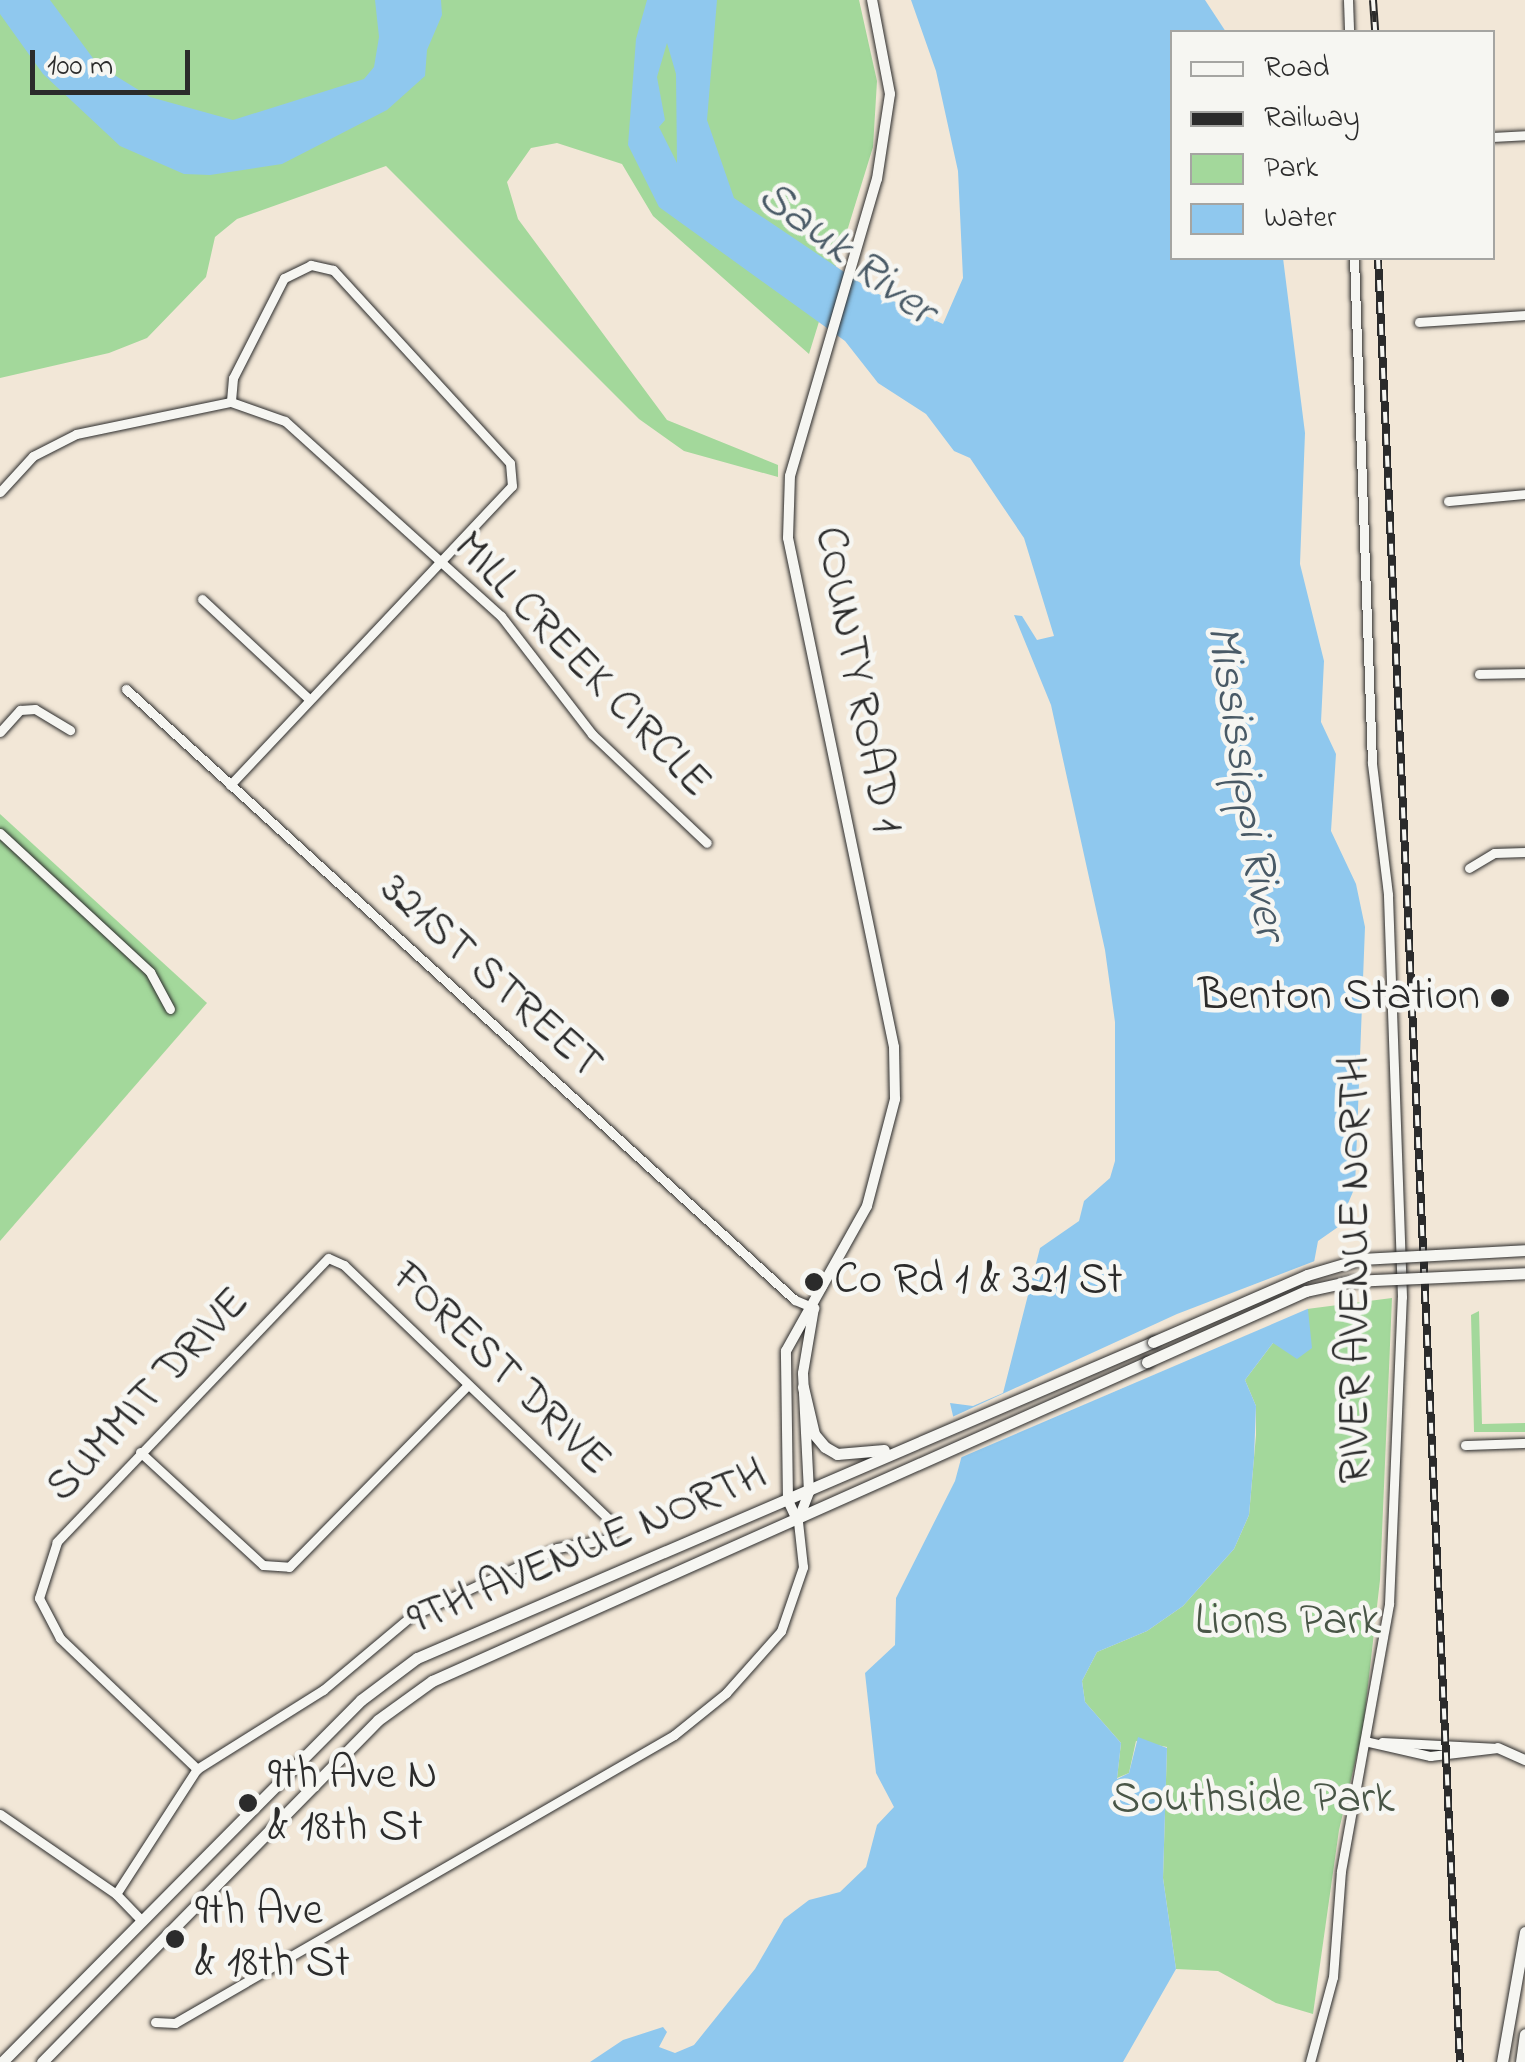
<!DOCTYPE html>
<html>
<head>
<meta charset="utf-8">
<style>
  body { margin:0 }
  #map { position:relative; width:1525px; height:2062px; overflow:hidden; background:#f2e7d7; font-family:"Indie Flower",sans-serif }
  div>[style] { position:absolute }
  .green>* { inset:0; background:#a3d89b }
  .water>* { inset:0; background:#8fc8ee }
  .pier>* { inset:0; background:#f2e7d7 }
  .roads { filter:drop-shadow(0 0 2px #2b2b2b) drop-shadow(0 0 2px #2b2b2b) }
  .minor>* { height:9px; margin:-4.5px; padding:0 4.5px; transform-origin:4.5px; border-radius:4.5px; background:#f6f6f2 }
  .tertiary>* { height:10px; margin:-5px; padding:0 5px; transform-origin:5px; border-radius:5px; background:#f6f6f2 }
  .secondary>* { height:11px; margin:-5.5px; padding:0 5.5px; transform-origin:5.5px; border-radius:5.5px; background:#f6f6f2 }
  .rail>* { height:8px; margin-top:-4px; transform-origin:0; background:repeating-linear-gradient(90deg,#f6f6f2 0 11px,#2b2b2b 0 22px); box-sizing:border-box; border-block:2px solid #2b2b2b }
  .bridges { filter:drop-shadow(0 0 2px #2b2b2b) drop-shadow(0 0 2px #2b2b2b) }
  .secondary-bridge>* { height:11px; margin:-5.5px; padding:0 5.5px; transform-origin:5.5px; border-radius:5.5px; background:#f6f6f2 }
  .dots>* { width:28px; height:28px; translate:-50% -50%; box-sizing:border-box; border:5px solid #f6f6f2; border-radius:50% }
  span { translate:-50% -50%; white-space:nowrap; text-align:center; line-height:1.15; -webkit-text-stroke:9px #f6f6f2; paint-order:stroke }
  .street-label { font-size:45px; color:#2b2b2b }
  .poi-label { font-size:45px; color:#2b2b2b }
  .right { translate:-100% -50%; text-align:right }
  .left { translate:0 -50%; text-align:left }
  .park-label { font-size:45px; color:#495647 }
  .water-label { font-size:48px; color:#495a66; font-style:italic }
  .legend { position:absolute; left:1170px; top:30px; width:325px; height:230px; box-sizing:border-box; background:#f6f6f2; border:2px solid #a5a5a2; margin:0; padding:12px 18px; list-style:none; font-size:30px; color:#2b2b2b }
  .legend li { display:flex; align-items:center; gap:20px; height:50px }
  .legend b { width:50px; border:2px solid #a5a5a2 }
  .scale { position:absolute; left:30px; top:50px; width:160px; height:45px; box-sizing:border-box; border:5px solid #2b2b2b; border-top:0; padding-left:12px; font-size:30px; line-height:35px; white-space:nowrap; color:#2b2b2b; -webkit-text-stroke:8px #f6f6f2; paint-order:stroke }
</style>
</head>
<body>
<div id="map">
  <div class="green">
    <div style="clip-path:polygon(0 0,859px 0,877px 81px,873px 147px,809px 354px,653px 216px,622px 164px,557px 143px,531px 148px,507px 182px,518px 219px,667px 420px,778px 465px,778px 477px,684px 451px,639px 419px,386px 166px,237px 219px,215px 237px,206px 277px,147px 338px,109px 353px,0 378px)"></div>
    <div style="clip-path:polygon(0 814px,207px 1003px,0 1241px)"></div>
    <div style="clip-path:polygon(1392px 1298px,1380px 1580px,1363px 1729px,1339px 1830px,1313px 2014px,1276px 2003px,1218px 1971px,1176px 1969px,1163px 1878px,1167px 1747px,1136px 1741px,1129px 1773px,1117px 1778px,1121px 1743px,1085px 1702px,1082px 1681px,1097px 1652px,1147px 1631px,1183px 1606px,1234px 1549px,1249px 1515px,1256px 1435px,1256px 1406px,1245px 1380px,1273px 1343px,1307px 1321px,1307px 1309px)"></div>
    <div style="clip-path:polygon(1479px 1311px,1482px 1424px,1525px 1423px,1525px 1432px,1474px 1432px,1471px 1315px)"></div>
  </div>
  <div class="water">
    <div style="clip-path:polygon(0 0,50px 0,98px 65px,150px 97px,233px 120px,364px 79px,374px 67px,379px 37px,375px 0,441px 0,442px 15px,427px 50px,425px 76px,387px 110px,282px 164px,210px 175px,184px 174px,120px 146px,43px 74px,0 14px)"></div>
    <div style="clip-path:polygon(evenodd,647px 0,717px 0,707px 120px,734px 198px,874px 292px,943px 324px,963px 278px,958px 171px,936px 71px,911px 0,1205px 0,1226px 32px,1172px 32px,1172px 258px,1283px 258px,1305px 433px,1300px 564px,1324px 661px,1321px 722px,1336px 754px,1331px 831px,1356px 884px,1365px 927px,1355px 1187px,1338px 1227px,1318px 1241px,1307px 1300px,1312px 1348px,1297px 1359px,1273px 1343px,1245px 1380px,1256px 1406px,1254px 1458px,1249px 1515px,1234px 1549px,1183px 1606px,1147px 1631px,1097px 1652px,1082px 1681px,1085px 1702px,1121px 1743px,1117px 1779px,1129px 1773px,1138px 1737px,1167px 1748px,1163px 1878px,1176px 1969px,1123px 2062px,590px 2062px,623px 2040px,663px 2027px,667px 2032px,659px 2047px,675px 2053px,694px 2045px,755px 1969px,784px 1919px,809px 1900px,840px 1892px,866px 1867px,877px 1825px,894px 1807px,876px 1773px,865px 1673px,895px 1645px,896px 1598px,955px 1481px,962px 1455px,950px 1403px,973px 1406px,1003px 1393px,1040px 1248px,1079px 1221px,1084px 1201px,1110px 1178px,1115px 1161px,1115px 1022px,1105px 950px,1051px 705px,1014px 615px,1022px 616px,1037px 640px,1054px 636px,1024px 538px,970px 458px,954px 451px,926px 414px,878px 383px,845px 341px,659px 207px,628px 145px,636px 39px,647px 0,667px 43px,676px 74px,677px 163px,659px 127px,665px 120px,657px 77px,667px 43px)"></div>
  </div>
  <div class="pier">
    <div style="clip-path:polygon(1320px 1259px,1312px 1307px,955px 1460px,950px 1418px,1177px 1314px)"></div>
  </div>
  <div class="roads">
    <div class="minor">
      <div style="left:1348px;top:0;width:32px;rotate:88deg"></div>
      <div style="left:1492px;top:137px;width:33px;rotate:-3deg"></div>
      <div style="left:1419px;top:322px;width:106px;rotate:-3.8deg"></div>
      <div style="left:0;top:492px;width:49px;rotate:-47.5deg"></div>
      <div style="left:33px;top:456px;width:48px;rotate:-27.1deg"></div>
      <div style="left:76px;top:434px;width:158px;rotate:-11.7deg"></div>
      <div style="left:231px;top:402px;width:57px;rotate:19.4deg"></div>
      <div style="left:285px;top:421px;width:291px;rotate:42.1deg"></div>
      <div style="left:501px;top:616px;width:149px;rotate:52.4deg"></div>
      <div style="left:592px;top:734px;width:158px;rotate:43.5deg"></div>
      <div style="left:1448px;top:501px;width:77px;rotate:-5.2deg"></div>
      <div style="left:202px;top:599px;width:146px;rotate:43.1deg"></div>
      <div style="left:1479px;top:674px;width:46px;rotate:-1.2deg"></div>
      <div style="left:126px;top:689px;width:906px;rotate:42.41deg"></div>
      <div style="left:795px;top:1300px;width:21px;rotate:23deg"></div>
      <div style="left:0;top:732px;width:30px;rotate:-48deg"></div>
      <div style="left:20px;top:710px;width:15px;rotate:-4deg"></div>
      <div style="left:35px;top:709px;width:41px;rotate:31deg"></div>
      <div style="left:230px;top:785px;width:411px;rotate:-46.7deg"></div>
      <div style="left:512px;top:486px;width:23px;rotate:-95deg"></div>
      <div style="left:510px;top:463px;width:262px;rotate:-132.5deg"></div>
      <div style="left:333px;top:270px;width:23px;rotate:-167deg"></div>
      <div style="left:311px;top:265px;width:30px;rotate:154deg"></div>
      <div style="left:284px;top:278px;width:112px;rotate:117deg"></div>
      <div style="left:233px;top:378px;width:24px;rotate:95deg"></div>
      <div style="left:0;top:833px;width:205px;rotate:42.8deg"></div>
      <div style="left:150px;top:972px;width:42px;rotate:61.6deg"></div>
      <div style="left:1469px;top:868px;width:29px;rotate:-31deg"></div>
      <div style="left:1494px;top:853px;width:31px;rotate:-2deg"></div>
      <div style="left:1465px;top:1445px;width:60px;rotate:-1.9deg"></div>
      <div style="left:140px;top:1452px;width:167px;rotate:42.6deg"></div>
      <div style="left:263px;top:1565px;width:26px;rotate:4deg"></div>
      <div style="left:289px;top:1567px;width:255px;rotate:-45.5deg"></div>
      <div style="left:1369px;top:1742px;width:63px;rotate:12.9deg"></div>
      <div style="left:1430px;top:1756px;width:68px;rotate:-6.7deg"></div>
      <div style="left:1382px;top:1742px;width:116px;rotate:3deg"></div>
      <div style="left:0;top:1814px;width:141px;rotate:34.6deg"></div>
      <div style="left:116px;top:1894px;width:35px;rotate:46deg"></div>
      <div style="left:116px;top:1894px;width:149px;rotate:-57.1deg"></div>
      <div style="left:197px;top:1769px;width:149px;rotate:-32.1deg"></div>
      <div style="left:323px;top:1690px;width:114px;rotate:-40deg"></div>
      <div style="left:410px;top:1617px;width:162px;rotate:-25.1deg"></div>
      <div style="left:557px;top:1548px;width:53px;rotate:-9.8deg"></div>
      <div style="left:609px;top:1539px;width:15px;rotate:-62deg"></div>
      <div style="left:616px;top:1526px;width:377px;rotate:-136.2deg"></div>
      <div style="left:344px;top:1265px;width:17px;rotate:-156deg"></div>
      <div style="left:328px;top:1258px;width:393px;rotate:133.7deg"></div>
      <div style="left:57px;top:1542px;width:59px;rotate:107.8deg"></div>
      <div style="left:39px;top:1598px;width:45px;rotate:62.3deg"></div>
      <div style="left:60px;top:1638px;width:190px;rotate:43.7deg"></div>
      <div style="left:155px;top:2022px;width:20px;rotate:3deg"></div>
      <div style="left:175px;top:2023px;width:576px;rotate:-29.99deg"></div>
      <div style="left:674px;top:1735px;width:67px;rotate:-38.9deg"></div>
      <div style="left:726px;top:1693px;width:83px;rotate:-48.4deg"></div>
      <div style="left:781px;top:1631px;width:68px;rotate:-71deg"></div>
      <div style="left:803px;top:1567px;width:45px;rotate:-96.3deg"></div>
      <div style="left:1310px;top:2062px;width:88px;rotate:-74.9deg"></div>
      <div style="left:1333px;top:1977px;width:106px;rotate:-85.7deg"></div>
      <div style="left:1341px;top:1871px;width:271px;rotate:-79.8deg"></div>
      <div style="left:1389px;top:1604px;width:307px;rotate:-87.6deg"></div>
      <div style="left:1402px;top:1297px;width:403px;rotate:-92deg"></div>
      <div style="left:1388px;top:894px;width:132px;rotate:-97deg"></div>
      <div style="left:1372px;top:763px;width:505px;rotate:-92.04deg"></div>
    </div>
    <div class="tertiary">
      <div style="left:798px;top:1521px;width:31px;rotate:-69deg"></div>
      <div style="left:809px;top:1492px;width:119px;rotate:-92.9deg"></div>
      <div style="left:803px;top:1373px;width:66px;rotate:-80.4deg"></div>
      <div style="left:798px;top:1522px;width:23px;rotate:-115deg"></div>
      <div style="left:788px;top:1501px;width:150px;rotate:-90.8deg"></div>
      <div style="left:786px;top:1351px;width:166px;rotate:-60.8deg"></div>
      <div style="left:867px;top:1206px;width:111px;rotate:-75.3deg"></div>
      <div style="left:895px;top:1099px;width:52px;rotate:-91.1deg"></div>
      <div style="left:894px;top:1047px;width:520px;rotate:-101.76deg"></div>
      <div style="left:788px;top:538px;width:62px;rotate:-88.2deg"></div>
      <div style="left:790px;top:476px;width:309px;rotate:-73.7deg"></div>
      <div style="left:877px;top:179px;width:86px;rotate:-81.3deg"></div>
      <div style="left:890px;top:94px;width:96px;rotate:-100.8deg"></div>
      <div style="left:1498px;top:1748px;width:30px;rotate:24deg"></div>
    </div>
    <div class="secondary">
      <div style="left:803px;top:1387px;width:48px;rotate:76.8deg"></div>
      <div style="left:814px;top:1434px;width:17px;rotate:50deg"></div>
      <div style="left:825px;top:1447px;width:14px;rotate:30deg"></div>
      <div style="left:837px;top:1454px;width:47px;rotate:-4.9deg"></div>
      <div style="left:2px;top:2062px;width:510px;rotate:-45.24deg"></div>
      <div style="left:361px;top:1700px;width:70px;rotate:-36.9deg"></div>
      <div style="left:417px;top:1658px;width:801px;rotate:-23.24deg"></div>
      <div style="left:42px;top:2062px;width:479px;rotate:-45.5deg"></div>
      <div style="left:378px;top:1720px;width:67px;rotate:-35.8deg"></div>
      <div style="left:432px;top:1681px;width:783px;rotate:-24.04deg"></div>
      <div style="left:1502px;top:2062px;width:132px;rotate:-80deg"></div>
      <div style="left:1521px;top:2062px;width:28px;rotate:-82deg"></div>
    </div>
  </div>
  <div class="rail">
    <div style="left:1373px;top:0;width:32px;rotate:86deg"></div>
    <div style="left:1378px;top:258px;width:1806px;rotate:87.4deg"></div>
  </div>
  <div class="bridges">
    <div class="secondary-bridge">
      <div style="left:1153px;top:1342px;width:168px;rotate:-23.5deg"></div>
      <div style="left:1307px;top:1275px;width:56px;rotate:-16.5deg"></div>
      <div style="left:1361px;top:1259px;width:164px;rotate:-3.1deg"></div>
      <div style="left:1147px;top:1362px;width:174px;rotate:-24.1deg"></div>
      <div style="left:1306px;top:1291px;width:47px;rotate:-12.3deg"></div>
      <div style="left:1352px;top:1281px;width:173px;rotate:-2.6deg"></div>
    </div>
  </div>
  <div class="dots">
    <div style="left:1500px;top:998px;background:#2b2b2b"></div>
    <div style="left:814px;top:1282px;background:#2b2b2b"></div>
    <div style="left:248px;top:1803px;background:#2b2b2b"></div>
    <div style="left:175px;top:1939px;background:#2b2b2b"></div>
  </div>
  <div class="street-label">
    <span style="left:581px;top:666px;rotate:46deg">MILL CREEK CIRCLE</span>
    <span style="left:856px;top:680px;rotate:79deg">COUNTY ROAD 1</span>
    <span style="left:490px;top:978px;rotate:42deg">321ST STREET</span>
    <span style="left:1357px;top:1270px;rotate:-90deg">RIVER AVENUE NORTH</span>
    <span style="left:500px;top:1370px;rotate:44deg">FOREST DRIVE</span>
    <span style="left:149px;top:1396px;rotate:-47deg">SUMMIT DRIVE</span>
    <span style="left:588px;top:1549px;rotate:-23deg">9TH AVENUE NORTH</span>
  </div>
  <div class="poi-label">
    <span class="right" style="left:1480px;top:998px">Benton Station</span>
    <span class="left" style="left:834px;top:1282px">Co Rd 1 &amp; 321 St</span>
    <span class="left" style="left:268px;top:1803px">9th Ave N<br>&amp; 18th St</span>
    <span class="left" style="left:195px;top:1939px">9th Ave<br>&amp; 18th St</span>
  </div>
  <div class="park-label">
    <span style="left:1288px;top:1623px">Lions Park</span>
    <span style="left:1253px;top:1801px">Southside Park</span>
  </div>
  <div class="water-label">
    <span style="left:846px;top:254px;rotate:37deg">Sauk River</span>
    <span style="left:1244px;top:782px;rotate:81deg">Mississippi River</span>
  </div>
  <ul class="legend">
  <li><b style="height:12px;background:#f6f6f2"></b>Road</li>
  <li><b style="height:12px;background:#2b2b2b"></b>Railway</li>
  <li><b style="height:28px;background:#a3d89b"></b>Park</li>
  <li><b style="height:28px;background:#8fc8ee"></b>Water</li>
  </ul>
  <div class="scale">100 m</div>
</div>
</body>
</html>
